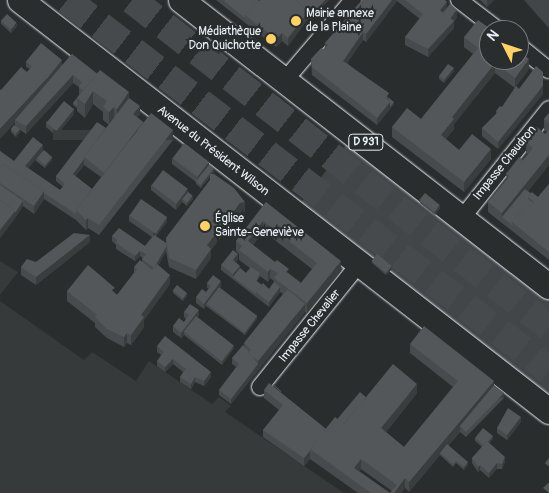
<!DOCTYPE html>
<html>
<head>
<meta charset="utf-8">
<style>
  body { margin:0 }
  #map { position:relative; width:549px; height:493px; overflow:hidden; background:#2a2d2e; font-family:Pangolin,sans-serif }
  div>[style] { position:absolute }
  .built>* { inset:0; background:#363a3b }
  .green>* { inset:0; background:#424648 }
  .motorway-tunnel>* { height:28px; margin-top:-14px; transform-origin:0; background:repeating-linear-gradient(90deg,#464a4c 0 28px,transparent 0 42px) }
  .roads { filter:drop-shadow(0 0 1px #e8f1f8) drop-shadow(0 0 1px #e8f1f8) }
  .minor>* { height:16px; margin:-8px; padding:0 8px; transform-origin:8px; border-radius:8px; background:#2a2d2e }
  .primary>* { height:25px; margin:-12.5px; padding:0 12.5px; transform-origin:12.5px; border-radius:12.5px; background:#2a2d2e }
  .wall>* { inset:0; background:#474b4d }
  .shaded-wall>* { inset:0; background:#3a3d3e; transform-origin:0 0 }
  .building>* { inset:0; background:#535759; transform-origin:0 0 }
  .dots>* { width:14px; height:14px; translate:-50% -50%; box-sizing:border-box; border:2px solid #2a2d2e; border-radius:50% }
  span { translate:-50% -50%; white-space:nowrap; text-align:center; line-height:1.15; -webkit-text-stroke:4.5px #2a2d2e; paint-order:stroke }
  .shield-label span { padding:1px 4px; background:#2a2d2e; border:1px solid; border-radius:4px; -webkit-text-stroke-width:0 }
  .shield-label { font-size:11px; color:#e8f1f8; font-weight:700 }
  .poi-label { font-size:12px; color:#e8f1f8 }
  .left { translate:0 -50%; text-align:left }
  .right { translate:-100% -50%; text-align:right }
  .street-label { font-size:12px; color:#e8f1f8 }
  .north { position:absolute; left:479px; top:20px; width:50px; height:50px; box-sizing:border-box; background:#2a2d2e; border:1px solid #767b7f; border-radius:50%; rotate:311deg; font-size:14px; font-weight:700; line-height:20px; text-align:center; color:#e8f1f8 }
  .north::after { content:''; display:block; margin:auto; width:18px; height:22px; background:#ffd166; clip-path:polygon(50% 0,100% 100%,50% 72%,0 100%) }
</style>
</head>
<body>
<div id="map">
  <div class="built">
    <div style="clip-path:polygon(0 261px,18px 272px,0 295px)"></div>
    <div style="clip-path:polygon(0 301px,84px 360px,92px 352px,136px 381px,149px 361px,212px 404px,219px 397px,231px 406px,225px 412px,344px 493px,0 493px)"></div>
  </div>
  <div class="green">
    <div style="clip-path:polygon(524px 0,549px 0,549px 28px,546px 25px)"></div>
    <div style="clip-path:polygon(350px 140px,549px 296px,549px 404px,297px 208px)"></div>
  </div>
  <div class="motorway-tunnel">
    <div style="left:67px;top:0;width:608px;rotate:37.51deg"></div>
    <div style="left:132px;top:0;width:530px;rotate:38.1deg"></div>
  </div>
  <div class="roads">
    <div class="minor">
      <div style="left:459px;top:0;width:49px;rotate:37.6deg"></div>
      <div style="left:519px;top:46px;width:38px;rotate:39deg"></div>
      <div style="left:285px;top:80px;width:105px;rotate:-49.6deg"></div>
      <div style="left:462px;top:218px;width:139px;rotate:-51.4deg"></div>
      <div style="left:260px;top:387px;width:158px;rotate:-51.2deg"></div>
    </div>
    <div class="primary">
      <div style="left:20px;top:0;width:670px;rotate:37.84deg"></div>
      <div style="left:181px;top:0;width:466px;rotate:37.9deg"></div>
    </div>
  </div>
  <div class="wall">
    <div style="clip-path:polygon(216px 0,258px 0,259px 1px,329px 0,310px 21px,308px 19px,288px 46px,282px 41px,276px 47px)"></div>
    <div style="clip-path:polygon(362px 0,445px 0,447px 8px,457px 17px,454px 22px,454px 28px,428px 57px,405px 45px,405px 37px,420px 19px,397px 1px,366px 42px,363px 40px,347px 63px,389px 98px,394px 104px,377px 125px,312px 75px,311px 59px,324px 50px,325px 49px,325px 43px)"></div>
    <div style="clip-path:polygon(480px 0,494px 0,487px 7px)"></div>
    <div style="clip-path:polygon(1px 21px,17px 26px,11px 33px,1px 24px)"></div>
    <div style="clip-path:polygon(464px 37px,529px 69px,516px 86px,519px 89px,543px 94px,498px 149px,482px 136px,482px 128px,496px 114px,496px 111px,502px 107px,515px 88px,495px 73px,454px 124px,454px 129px,446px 139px,459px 150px,491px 159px,464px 192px,392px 137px,392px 127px,421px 119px,473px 54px,464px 47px)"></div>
    <div style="clip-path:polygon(evenodd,72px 54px,129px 98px,140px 114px,137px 117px,143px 122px,173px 140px,99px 235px,88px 228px,86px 230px,76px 220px,44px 199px,34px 214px,23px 206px,15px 218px,0 238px,0 151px,14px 161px,43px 151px,52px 160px,45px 168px,36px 161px,36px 159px,28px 168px,60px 190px,63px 187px,56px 181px,56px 176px,106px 128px,109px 125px,103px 120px,103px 112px,93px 104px,85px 118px,77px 111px,77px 108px,73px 105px,73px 103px,79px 95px,79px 87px,73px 83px,26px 134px,20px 130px,20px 132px,16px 137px,11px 132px,11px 129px,15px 125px,15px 123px,1px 90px,27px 72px,30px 69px,26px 67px,26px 62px,62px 65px,72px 54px,84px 165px,101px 177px,92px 189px,75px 176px,84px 165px)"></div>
    <div style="clip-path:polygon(454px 71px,444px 83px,439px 79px,439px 76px)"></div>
    <div style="clip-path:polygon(549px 113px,549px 165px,528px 191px,538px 197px,549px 184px,549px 260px,488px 212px,488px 202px,508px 178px,506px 176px,506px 173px,523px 160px,528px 154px,526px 152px,526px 142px,545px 134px,547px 132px,544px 129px,544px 119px)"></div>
    <div style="clip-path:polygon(74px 114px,56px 136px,46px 127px,46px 122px)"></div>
    <div style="clip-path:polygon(172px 158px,209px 165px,214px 172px,212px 174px,245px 212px,240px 213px,211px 250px,211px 258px,196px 279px,169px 267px,166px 251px,158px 266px,170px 284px,144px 320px,144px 327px,131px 345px,127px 343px,124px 347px,107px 338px,95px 327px,95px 323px,67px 301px,67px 291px,115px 293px,117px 295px,134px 273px,134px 267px,142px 262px,142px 259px,143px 258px,140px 256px,135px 261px,116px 249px,116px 245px,112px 241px,112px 236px,145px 246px,152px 237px,129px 221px,129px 215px,167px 222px,156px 236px,166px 243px,166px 238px,210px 180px,210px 177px,201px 188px,196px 184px,196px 182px,172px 164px)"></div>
    <div style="clip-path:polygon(151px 185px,188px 192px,193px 199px,187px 206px,182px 202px,176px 210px,151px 190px)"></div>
    <div style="clip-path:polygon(420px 200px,440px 208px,435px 215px,420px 203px)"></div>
    <div style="clip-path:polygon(evenodd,266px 202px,341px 271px,307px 313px,305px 312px,231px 404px,219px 395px,219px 390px,236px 367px,232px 364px,232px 358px,244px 347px,244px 343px,283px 294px,280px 292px,269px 307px,221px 270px,221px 265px,238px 259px,236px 262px,240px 268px,246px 273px,250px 268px,239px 260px,239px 254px,236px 251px,236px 241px,266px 202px,263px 231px,312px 269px,301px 283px,253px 245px,263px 231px,266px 202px,260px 276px,268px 282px,270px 278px,274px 281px,274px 282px,269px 289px,262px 285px,257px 281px,260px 276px)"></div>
    <div style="clip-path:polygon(90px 242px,36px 285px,21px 275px,21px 267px)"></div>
    <div style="clip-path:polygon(372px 261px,392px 269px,386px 275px,372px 263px)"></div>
    <div style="clip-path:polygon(207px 283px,221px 286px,220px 288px,257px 319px,245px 335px,206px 306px,204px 309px,196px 303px,196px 297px,206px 292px,209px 289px,207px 288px)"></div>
    <div style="clip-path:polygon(173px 291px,187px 296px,183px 301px,173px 293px)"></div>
    <div style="clip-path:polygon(184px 312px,199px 315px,197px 317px,234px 348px,222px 365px,184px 335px,181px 338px,173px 332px,173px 326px,184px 322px,186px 319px,184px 317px)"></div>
    <div style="clip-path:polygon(evenodd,410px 344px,494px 385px,504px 398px,466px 437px,460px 432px,448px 446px,468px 465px,464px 470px,456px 463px,453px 467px,440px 455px,409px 492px,405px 488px,401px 493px,358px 493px,310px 459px,304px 466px,263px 437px,263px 430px,279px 410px,264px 398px,264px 390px,281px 393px,326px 429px,366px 397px,417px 393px,386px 432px,404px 447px,453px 387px,410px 353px,410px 344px,361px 469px,392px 491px,390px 493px,359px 471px,361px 469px)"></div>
    <div style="clip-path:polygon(157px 346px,211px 377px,204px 386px,195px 382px,191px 389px,180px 382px,180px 377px,183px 372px,173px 364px,165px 372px,157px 366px,157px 361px,161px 355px,157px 352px)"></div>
    <div style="clip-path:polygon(521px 422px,507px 440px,497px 433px,497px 428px)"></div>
    <div style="clip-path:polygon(475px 438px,493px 439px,489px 443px,505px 462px,502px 469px,497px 469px,489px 478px,480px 470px,478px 472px,472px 463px,472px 458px,482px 447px,475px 441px)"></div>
  </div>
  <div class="shaded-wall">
    <div style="clip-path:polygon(325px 0,329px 0,310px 21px,310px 16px)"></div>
    <div style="clip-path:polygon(392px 0,397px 0,397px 1px,366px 42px,366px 34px)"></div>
    <div style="clip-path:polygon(487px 0,494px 0,487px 7px)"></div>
    <div style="clip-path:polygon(447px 2px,447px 9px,440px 18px,440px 10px)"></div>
    <div style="clip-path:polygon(457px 10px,457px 17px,454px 22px,454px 28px,428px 57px,428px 49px)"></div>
    <div style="clip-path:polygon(308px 12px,308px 19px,288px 46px,288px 38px)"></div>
    <div style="clip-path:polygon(17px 23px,17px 26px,11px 33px,11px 30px)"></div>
    <div style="clip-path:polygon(363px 32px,363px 40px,343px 68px,343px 61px)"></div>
    <div style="clip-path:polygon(282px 33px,282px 41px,276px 47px,276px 39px)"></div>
    <div style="clip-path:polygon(529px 59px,529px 69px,515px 88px,515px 78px)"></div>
    <div style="clip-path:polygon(62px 60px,62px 65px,47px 83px,47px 78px)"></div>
    <div style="clip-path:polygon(495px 63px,495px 73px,454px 124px,454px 129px,441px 145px,441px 135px,452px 117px)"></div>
    <div style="clip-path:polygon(454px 68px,454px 71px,444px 83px,444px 80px)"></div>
    <div style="clip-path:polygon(73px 75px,73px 83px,26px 134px,26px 126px)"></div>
    <div style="clip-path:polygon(47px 78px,47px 88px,15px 120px,15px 123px,0 139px,0 129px)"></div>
    <div style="clip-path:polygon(543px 86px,543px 94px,498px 149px,498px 142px)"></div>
    <div style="clip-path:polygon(93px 91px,93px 104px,85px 118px,85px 104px)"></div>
    <div style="clip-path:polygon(129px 92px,129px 106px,117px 122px,117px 109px)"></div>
    <div style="clip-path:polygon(390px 102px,394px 102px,394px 104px,377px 125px,377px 118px)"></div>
    <div style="clip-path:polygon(140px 106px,140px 114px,133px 122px,133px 114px)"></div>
    <div style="clip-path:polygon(114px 107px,114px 120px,109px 126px,109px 112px)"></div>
    <div style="clip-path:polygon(74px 109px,74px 114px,56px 136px,56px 130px)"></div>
    <div style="clip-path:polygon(20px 129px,20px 132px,16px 137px,16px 134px)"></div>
    <div style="left:173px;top:130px;width:10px;height:120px;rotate:90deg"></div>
    <div style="clip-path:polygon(43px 145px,43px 151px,25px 172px,25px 166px)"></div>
    <div style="clip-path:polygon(491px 149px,491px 159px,464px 192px,464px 182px)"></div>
    <div style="clip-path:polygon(549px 155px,549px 165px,505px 219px,502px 217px,502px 213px)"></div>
    <div style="clip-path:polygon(52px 157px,52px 160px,45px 168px,45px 166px)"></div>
    <div style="clip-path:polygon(84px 159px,84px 165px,73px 180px,73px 174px)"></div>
    <div style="clip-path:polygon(209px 162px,209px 168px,197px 183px,197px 178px)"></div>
    <div style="clip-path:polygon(214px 169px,214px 172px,201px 188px,201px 186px)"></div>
    <div style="clip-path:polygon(188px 189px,188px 195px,182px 199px,182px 202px,176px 210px,176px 205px)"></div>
    <div style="clip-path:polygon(44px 191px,44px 199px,34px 214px,34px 206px)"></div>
    <div style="clip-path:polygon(193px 196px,193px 199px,187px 206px,187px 203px)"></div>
    <div style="clip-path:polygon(23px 201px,23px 206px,15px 218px,0 238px,0 230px)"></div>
    <div style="clip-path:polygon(245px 202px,245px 212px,240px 213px,211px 250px,211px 258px,196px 279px,196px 270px,207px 245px,240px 203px)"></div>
    <div style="clip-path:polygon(440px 205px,440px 208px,435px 215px,435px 212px)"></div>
    <div style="clip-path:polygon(167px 217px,167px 222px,153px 238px,153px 233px)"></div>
    <div style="clip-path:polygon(88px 218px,88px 228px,86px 230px,86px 220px)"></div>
    <div style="clip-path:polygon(263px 221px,263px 231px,248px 251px,248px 241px)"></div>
    <div style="clip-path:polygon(90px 235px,90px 242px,36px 285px,36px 277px)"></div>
    <div style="clip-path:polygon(166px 247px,166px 251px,154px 274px,154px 268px)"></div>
    <div style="clip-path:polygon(140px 251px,140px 256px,135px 261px,135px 256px)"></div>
    <div style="clip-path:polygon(238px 254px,238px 259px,233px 266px,233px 260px)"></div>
    <div style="clip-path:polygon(341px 261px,341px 271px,307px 313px,307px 303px)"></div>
    <div style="clip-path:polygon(240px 266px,240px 271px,233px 277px,233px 274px)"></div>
    <div style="clip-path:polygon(392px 266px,392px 269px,386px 275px,386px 272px)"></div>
    <div style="clip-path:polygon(270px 269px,270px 278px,268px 282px,268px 272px)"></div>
    <div style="clip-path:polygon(170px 275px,170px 284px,144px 320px,144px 327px,131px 345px,131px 335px,141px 315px)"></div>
    <div style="clip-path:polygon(221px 281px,221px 286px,208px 304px,206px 303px,206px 306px,204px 309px,204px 304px)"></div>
    <div style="clip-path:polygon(280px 287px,280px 292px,269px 307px,269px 302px)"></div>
    <div style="clip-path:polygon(187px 293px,187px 296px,183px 301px,183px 299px)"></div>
    <div style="clip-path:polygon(305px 304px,305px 312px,231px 404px,231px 399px,258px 364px,258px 361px)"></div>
    <div style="clip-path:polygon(199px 310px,199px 315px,185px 333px,184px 332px,184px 335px,181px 338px,181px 333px)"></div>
    <div style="clip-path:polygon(257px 316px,257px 319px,245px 335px,245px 333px)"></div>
    <div style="clip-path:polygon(127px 333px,127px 343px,124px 347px,124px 337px)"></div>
    <div style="clip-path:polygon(234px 346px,234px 348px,222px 365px,222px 362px)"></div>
    <div style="clip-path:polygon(173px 359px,173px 364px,165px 372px,165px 367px)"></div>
    <div style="clip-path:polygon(211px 372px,211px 377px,204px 386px,204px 381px)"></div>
    <div style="clip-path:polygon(195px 377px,195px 382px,191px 389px,191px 384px)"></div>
    <div style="clip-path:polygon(494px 381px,494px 390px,460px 426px,460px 431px,441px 454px,440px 453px,440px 455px,409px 492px,409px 482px)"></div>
    <div style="clip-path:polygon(417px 384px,417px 393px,381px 438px,381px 428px)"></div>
    <div style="left:504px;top:393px;width:5px;height:54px;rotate:90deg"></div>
    <div style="clip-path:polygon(521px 417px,521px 422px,507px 440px,507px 435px)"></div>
    <div style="clip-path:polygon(493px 436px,493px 439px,484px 449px,484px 446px)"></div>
    <div style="clip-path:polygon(310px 451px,310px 459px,304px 466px,304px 458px)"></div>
    <div style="clip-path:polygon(505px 457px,505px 462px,502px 469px,502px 464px)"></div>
    <div style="clip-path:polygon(361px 459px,361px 469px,354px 478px,354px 468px)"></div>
    <div style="clip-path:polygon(468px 462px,468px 465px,464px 470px,464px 467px)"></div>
    <div style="clip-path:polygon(497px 463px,497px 469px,489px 478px,489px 473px)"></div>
    <div style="clip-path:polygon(480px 465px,480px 470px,478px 472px,478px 467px)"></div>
    <div style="clip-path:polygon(405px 478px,405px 488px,401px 493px,394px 493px)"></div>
  </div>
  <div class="building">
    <div style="clip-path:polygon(226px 0,258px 0,259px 1px,245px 15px,245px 18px,224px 1px)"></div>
    <div style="clip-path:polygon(260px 0,296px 0,308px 12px,288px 38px,282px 33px,276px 39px,245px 15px)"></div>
    <div style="clip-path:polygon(296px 0,325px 0,310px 16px,308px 14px,308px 12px)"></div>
    <div style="clip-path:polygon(362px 0,392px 0,366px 34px,363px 32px,343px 61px,389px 93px,386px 98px,390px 102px,377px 118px,312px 67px,311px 59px,321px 48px,324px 50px,328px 45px,325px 43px)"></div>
    <div style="clip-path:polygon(405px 0,445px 0,447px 2px,440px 10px,443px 13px,450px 4px,457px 10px,450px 18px,454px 21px,428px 49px,405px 37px,423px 14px)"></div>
    <div style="left:7px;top:14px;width:13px;height:9px;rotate:42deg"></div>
    <div style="clip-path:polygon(478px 20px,492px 30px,489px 30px,489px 60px,519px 60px,519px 51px,529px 59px,515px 78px,495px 63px,452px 117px,454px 119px,441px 135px,459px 150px,472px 134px,491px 149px,464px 182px,392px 127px,407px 108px,421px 119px,478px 48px,464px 37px)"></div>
    <div style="left:41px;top:43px;width:27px;height:24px;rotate:39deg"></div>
    <div style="clip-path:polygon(72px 54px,97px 74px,83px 90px,79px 87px,82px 82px,73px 75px,26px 126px,15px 120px)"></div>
    <div style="clip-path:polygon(448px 64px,454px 68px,444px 80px,439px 76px)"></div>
    <div style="clip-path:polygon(32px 66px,47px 78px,0 129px,0 89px,1px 90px,21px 67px,27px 72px)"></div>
    <div style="clip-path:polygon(536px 66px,543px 72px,543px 86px,498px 142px,482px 128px,498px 112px,496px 111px,500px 106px,502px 107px,516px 86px,519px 89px)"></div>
    <div style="clip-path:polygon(100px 70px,129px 92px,117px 109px,114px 107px,109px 112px,103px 107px,107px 101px,93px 91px,85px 104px,77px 98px)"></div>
    <div style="clip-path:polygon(129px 98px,140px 106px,133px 114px,143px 122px,104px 173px,84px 157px)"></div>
    <div style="clip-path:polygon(389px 98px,394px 102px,390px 107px,390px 102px,388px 100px)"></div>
    <div style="clip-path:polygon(77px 99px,77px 106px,73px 103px)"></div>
    <div style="left:64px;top:101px;width:13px;height:28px;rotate:39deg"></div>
    <div style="clip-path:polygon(151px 113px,173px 130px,99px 225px,88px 218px,86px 220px,76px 210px)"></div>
    <div style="clip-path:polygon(549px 113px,549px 123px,544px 119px)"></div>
    <div style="clip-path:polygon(97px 122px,106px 128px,84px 157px,84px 159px,73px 174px,92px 189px,76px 210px,76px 214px,44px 193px,44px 191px,3px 164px,0 168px,0 151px,14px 161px,33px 137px,43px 145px,25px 166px,60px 190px,65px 184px,56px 176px)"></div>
    <div style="clip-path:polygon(14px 125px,20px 129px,16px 134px,11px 129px)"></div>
    <div style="clip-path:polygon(537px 127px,545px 134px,549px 130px,549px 155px,502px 213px,488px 202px,533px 148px,526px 142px)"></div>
    <div style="left:184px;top:143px;width:31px;height:19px;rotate:37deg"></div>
    <div style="left:44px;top:150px;width:11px;height:11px;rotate:41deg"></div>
    <div style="left:519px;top:157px;width:5px;height:21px;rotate:37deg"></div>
    <div style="clip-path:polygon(3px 164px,44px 191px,34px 206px,0 183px,0 168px)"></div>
    <div style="left:209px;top:165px;width:6px;height:21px;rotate:39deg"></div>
    <div style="left:163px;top:170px;width:31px;height:19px;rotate:37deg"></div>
    <div style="clip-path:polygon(210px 174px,214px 174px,234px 188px,245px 202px,240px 203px,207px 245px,211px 249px,196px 270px,169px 258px,166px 238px,210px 180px)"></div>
    <div style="clip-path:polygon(549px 184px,549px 252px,512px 222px,523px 208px,534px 202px,528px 197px,532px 192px,538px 197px)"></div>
    <div style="clip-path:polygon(0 185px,23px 201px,15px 213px,15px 211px,0 200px)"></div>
    <div style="clip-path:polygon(525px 189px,531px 194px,528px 197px,528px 199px,533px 203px,523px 208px,512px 222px,512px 225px,502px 217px)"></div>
    <div style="left:188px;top:192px;width:6px;height:9px;rotate:39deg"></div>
    <div style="left:425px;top:193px;width:19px;height:9px;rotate:39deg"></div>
    <div style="left:141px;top:199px;width:32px;height:20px;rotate:35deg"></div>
    <div style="clip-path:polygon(0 200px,15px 211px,0 230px)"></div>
    <div style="clip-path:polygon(evenodd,266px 202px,341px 261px,307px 303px,274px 278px,278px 273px,270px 269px,268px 272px,239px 250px,242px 246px,236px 241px,266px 202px,263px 221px,317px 263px,301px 283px,286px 272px,289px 269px,277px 260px,275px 262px,248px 241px,263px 221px)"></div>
    <div style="clip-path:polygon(119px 228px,145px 246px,154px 235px,166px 243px,166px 247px,154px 268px,142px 259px,146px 254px,140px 251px,135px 256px,116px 243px,117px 240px,112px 236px)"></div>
    <div style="clip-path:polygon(74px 233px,90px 235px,36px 277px,21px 267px,27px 259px,36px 262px)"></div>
    <div style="clip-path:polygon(233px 250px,238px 254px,233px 260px,240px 266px,233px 274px,221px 265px)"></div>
    <div style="left:377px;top:254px;width:19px;height:9px;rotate:39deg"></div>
    <div style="clip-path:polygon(140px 260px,152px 270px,157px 264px,170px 275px,141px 315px,144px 317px,131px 335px,127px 333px,124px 337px,107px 329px,95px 317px,97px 315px,67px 291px,88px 265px,115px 288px,112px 290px,117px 295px,137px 269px,134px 267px)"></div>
    <div style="clip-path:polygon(251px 267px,260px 273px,256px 281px,262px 285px,256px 292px,256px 294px,233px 277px,240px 268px,246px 273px)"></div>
    <div style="clip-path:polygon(213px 275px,221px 281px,204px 304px,196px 297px,202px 289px,206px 292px,211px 286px,207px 283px)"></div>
    <div style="clip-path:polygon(274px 282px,280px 287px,269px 302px,256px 292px,263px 283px,269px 289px)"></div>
    <div style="left:177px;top:285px;width:13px;height:7px;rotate:39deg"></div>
    <div style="left:219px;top:287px;width:48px;height:21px;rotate:37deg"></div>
    <div style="clip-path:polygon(288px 290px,305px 304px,258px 361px,248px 353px,251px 350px,244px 343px,284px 293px)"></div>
    <div style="clip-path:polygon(190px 304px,199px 310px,181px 333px,173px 326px,179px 318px,184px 322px,189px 315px,184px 312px)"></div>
    <div style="left:196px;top:316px;width:48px;height:20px;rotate:38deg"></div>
    <div style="clip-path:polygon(evenodd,424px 326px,494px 381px,409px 482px,405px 478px,394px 493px,371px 493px,310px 449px,335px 417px,344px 424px,393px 364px,417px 384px,381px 428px,404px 447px,458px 381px,410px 344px,424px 326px,361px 459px,397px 485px,390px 493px,354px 468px,361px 459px)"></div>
    <div style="clip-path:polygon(165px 336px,211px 372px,204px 381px,195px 377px,191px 384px,180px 377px,186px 369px,173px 359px,165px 367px,157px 361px,164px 352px,157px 346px)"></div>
    <div style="clip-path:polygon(243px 345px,249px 352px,248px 353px,252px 356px,258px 364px,231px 399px,219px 390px,239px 364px,232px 358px)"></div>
    <div style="clip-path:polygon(269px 383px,326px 429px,310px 449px,310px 451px,304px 458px,263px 430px,283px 405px,264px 390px)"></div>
    <div style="left:273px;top:384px;width:11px;height:1px;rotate:41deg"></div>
    <div style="clip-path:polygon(494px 385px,504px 393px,466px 432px,460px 426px)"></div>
    <div style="left:360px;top:392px;width:8px;height:35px;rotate:40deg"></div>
    <div style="clip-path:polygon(508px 408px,521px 417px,507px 435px,497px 428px)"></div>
    <div style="clip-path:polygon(483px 428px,493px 436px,488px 442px,487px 441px,483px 445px,475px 438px)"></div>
    <div style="clip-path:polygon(487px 441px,505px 457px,502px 464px,497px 463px,489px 473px,480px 465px,478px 467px,472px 458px)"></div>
    <div style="clip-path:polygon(447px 444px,468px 462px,464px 467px,456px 461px,453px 464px,440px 453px)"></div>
    <div style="clip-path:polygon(549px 458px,549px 465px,548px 466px,545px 463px)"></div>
    <div style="clip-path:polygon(548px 483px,549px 484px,549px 493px,543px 488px)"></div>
  </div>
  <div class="dots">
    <div style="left:296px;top:21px;background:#ffd166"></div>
    <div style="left:271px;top:39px;background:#ffd166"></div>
    <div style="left:205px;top:226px;background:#ffd166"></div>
  </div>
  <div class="shield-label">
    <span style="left:366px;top:142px">D 931</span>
  </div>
  <div class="poi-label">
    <span class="left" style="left:306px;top:21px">Mairie annexe<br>de la Plaine</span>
    <span class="right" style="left:261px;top:39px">Médiathèque<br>Don Quichotte</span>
    <span class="left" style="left:215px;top:226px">Église<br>Sainte-Geneviève</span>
  </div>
  <div class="street-label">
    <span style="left:213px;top:151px;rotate:38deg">Avenue du Président Wilson</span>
    <span style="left:505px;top:163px;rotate:-51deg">Impasse Chaudron</span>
    <span style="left:310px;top:326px;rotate:-51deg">Impasse Chevalier</span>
  </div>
  <div class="north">N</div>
</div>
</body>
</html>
